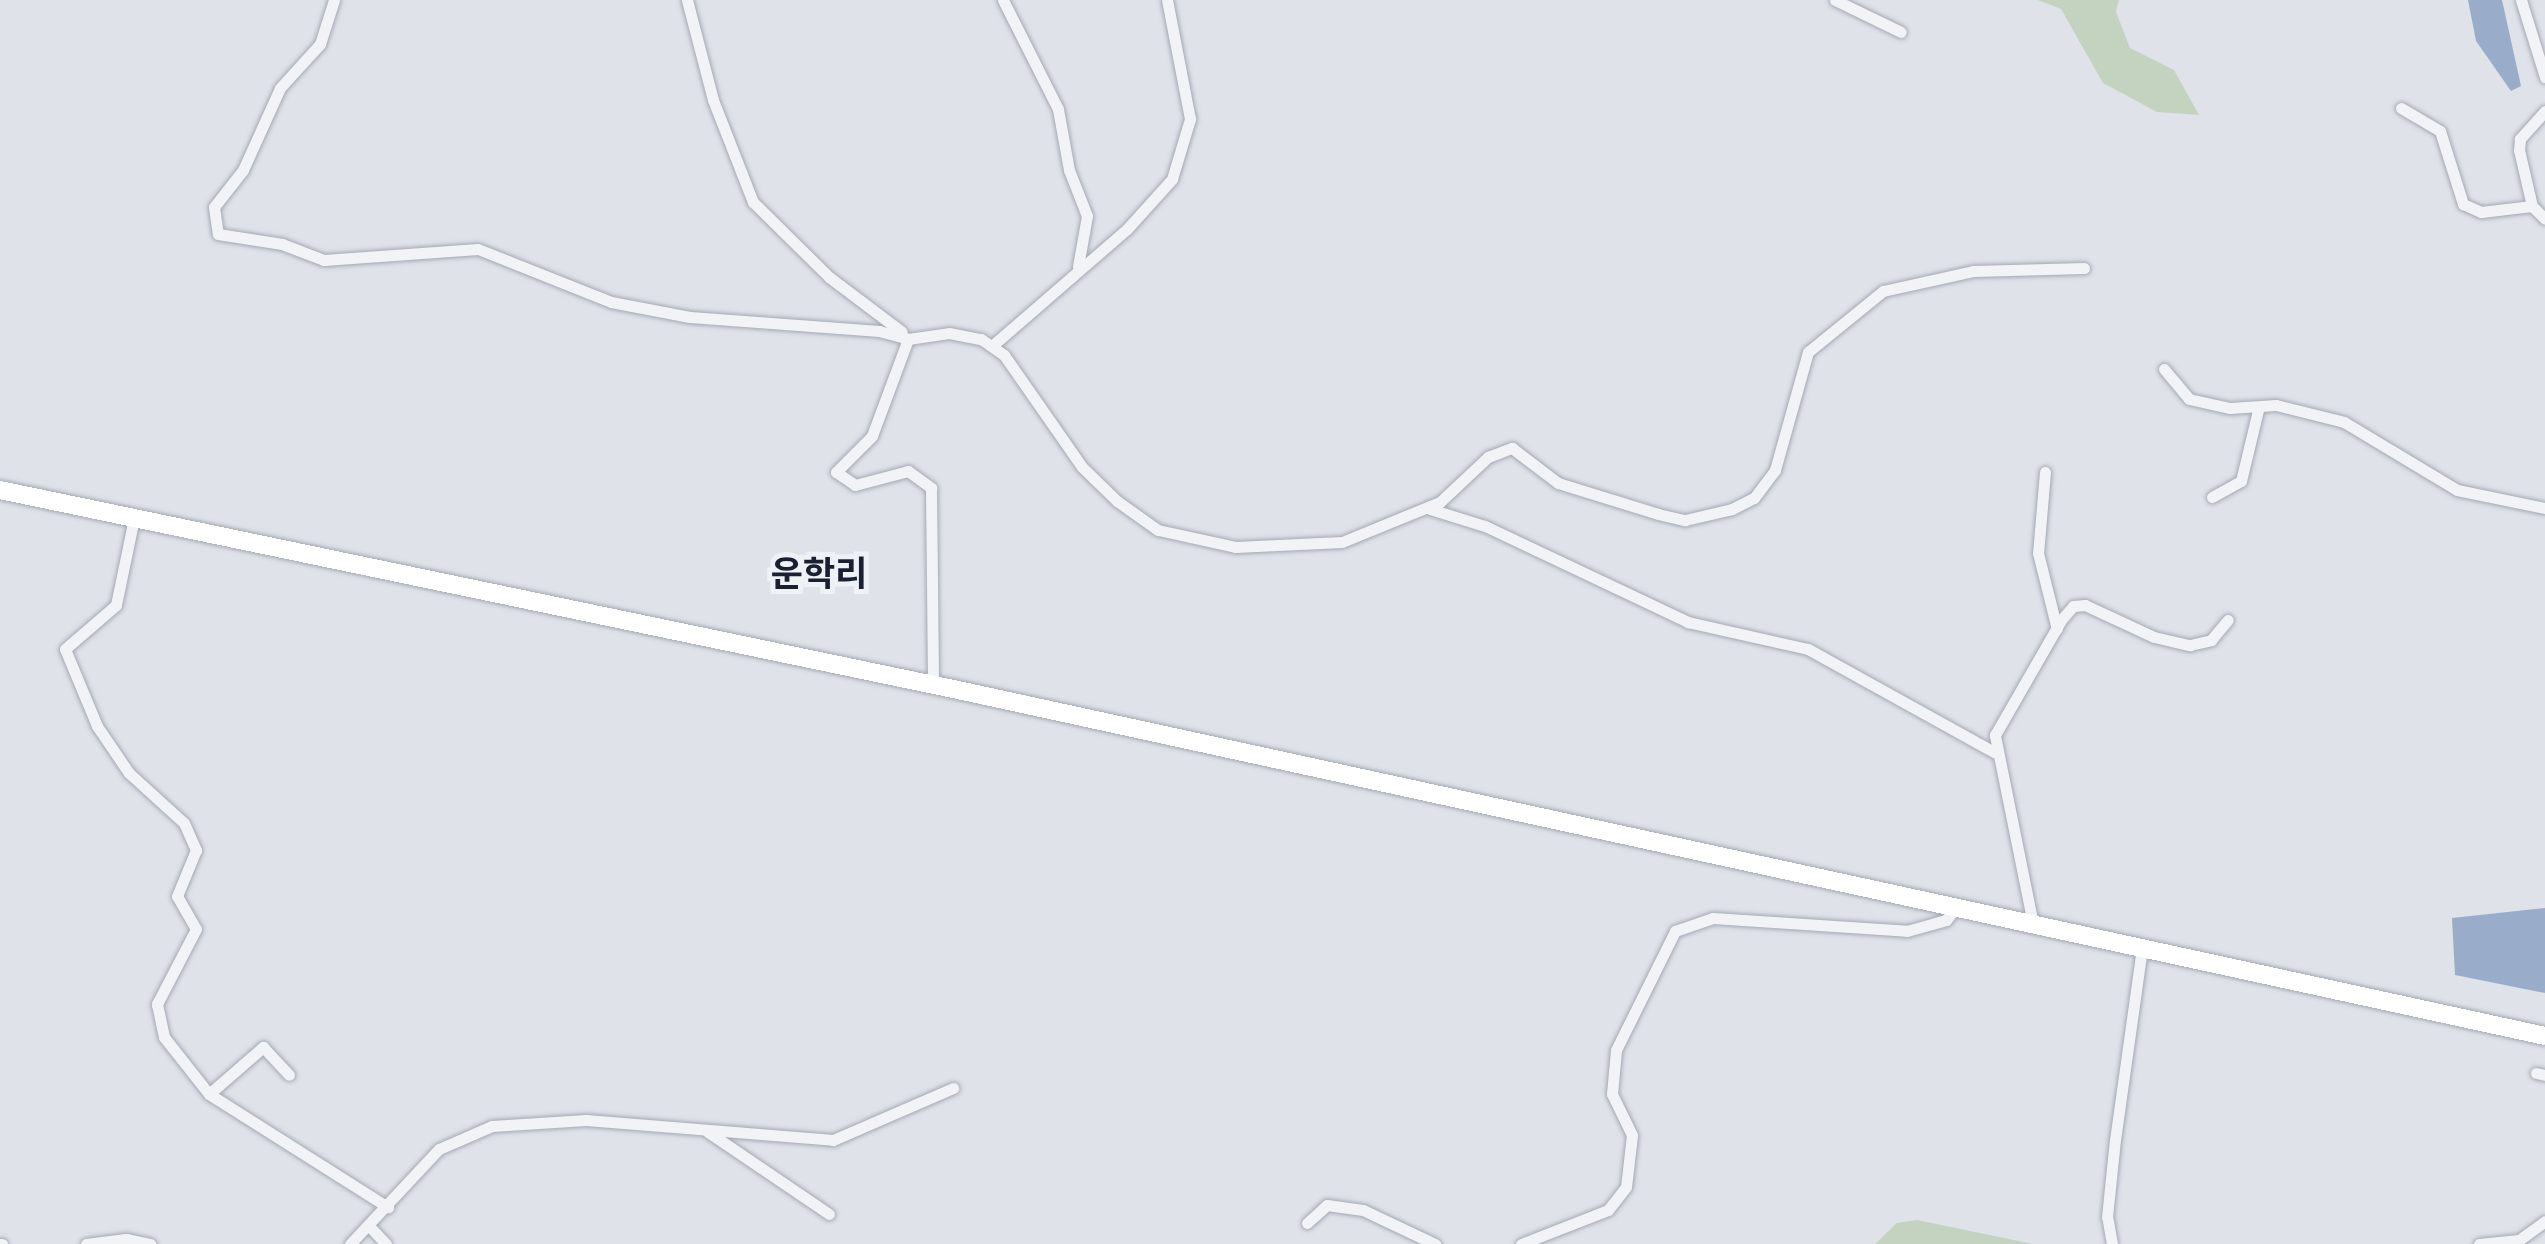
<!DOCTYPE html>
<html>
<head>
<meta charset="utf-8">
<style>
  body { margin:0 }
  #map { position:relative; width:2545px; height:1244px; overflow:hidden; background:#dfe2e9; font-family:Arial,"Noto Sans KR",sans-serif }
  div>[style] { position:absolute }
  .green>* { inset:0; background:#c3d3c0 }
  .water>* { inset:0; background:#99adca }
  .roads { filter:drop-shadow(0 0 2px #a4a9b3) drop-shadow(0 0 2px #a4a9b3) }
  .street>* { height:11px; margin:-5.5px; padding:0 5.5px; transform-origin:5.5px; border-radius:5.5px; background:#f2f3f7 }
  .primary>* { height:18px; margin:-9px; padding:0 9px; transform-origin:9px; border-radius:9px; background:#fff }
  span { translate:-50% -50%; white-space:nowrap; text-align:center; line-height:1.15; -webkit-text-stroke:10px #eef1f6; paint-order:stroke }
  .quarter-label { font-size:35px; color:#1a2031; font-weight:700 }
</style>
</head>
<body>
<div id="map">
  <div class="green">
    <div style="clip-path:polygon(2038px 0,2119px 0,2116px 12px,2130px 48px,2174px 70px,2199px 115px,2157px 112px,2103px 83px,2061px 9px)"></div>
    <div style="clip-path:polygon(1917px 1220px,2033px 1244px,1875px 1244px,1897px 1223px)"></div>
  </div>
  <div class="water">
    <div style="clip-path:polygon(2468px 0,2502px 0,2521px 86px,2511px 91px,2476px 41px)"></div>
    <div style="clip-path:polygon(2545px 908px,2545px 993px,2455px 975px,2452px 918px)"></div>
  </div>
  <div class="roads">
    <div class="street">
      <div style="left:334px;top:0;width:46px;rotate:107.7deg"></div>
      <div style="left:320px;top:44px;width:59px;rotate:132.3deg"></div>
      <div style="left:280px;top:88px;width:90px;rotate:114.3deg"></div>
      <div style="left:243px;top:170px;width:47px;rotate:128.1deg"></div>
      <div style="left:214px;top:207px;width:27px;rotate:82deg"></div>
      <div style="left:218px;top:234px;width:65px;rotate:8.9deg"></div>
      <div style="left:282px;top:244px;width:45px;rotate:20.9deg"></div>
      <div style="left:324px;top:260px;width:154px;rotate:-4.1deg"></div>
      <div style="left:478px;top:249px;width:143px;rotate:21.7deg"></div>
      <div style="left:611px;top:302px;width:80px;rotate:10.8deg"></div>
      <div style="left:690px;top:317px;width:190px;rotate:4.2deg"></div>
      <div style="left:879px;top:331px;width:30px;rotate:15deg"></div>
      <div style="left:908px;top:339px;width:41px;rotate:-8.3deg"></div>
      <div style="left:949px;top:333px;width:33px;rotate:11deg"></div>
      <div style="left:981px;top:339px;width:28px;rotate:35deg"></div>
      <div style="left:1004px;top:355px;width:136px;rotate:55.1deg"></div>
      <div style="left:1082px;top:467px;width:49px;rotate:44.2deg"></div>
      <div style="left:1117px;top:501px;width:50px;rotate:35.3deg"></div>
      <div style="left:1158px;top:530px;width:79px;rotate:12.4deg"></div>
      <div style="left:1235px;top:547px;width:107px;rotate:-2.7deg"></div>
      <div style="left:1342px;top:542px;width:106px;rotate:-22.2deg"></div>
      <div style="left:1440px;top:502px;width:66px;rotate:-43.2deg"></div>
      <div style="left:1488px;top:457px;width:26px;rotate:-21deg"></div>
      <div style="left:1512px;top:448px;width:58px;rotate:37.3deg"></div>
      <div style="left:1558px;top:483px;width:105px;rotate:17.2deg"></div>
      <div style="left:1658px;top:514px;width:28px;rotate:13deg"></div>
      <div style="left:1685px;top:520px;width:48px;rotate:-13.2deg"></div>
      <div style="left:1732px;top:509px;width:25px;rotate:-27deg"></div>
      <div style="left:1754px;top:498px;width:35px;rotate:-53deg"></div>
      <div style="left:1775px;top:470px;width:123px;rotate:-74.4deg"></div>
      <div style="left:1808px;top:352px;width:97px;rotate:-39.1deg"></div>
      <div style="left:1883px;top:291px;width:92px;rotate:-12.5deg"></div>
      <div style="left:1973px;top:271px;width:111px;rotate:-1.5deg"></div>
      <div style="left:687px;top:0;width:103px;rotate:75.4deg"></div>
      <div style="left:713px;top:100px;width:110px;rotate:68.6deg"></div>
      <div style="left:753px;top:202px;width:107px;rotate:44.6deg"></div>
      <div style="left:829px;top:277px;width:91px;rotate:37deg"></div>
      <div style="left:1003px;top:0;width:122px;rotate:63.2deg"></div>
      <div style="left:1058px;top:109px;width:62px;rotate:79.8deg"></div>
      <div style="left:1069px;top:170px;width:49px;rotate:68.6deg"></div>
      <div style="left:1087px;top:216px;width:51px;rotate:100.2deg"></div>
      <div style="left:1835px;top:0;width:73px;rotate:25.9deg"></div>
      <div style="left:2521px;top:0;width:81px;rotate:72.7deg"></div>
      <div style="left:2401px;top:108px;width:45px;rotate:30.5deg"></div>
      <div style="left:2440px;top:131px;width:77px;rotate:72.5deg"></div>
      <div style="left:2463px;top:204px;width:20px;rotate:24deg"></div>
      <div style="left:2481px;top:212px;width:51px;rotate:-6.7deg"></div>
      <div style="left:2545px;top:111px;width:38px;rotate:132deg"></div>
      <div style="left:2520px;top:139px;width:11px;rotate:95deg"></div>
      <div style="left:2519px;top:150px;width:57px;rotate:76.9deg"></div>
      <div style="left:2532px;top:206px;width:18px;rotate:45deg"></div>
      <div style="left:908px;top:339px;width:103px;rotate:110.4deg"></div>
      <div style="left:872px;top:436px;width:51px;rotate:135deg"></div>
      <div style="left:836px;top:472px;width:23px;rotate:34deg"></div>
      <div style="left:855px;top:485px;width:55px;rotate:-14.8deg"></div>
      <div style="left:908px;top:471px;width:29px;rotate:36deg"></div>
      <div style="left:931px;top:488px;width:197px;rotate:89.4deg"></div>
      <div style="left:993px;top:345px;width:177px;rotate:-40.9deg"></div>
      <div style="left:1127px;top:229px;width:67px;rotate:-48deg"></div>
      <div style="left:1172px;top:179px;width:63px;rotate:-73.3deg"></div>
      <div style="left:1190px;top:119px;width:121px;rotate:-100.9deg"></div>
      <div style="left:2164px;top:369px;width:39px;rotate:50deg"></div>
      <div style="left:2189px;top:399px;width:42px;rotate:12.4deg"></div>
      <div style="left:2230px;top:408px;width:46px;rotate:-3.7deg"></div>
      <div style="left:2276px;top:405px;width:70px;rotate:14deg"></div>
      <div style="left:2344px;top:422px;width:132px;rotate:31deg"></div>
      <div style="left:2457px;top:490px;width:90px;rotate:11.6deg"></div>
      <div style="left:2045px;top:472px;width:81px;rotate:94.9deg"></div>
      <div style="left:2038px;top:553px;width:78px;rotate:76deg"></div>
      <div style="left:2212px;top:497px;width:33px;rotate:-29deg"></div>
      <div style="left:2241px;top:481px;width:73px;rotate:-76.5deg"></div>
      <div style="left:1430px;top:509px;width:58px;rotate:17.2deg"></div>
      <div style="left:1485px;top:526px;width:225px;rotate:25.3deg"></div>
      <div style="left:1688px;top:622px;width:123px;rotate:12.7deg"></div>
      <div style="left:1808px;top:649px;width:213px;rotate:29deg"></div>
      <div style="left:134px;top:518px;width:89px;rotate:101.7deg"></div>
      <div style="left:116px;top:605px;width:67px;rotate:139.2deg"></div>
      <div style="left:65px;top:649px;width:83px;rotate:67.4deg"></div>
      <div style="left:97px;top:726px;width:57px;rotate:55.8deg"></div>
      <div style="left:129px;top:773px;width:74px;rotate:42.3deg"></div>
      <div style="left:184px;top:823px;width:30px;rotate:66deg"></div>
      <div style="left:196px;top:850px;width:50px;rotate:112.4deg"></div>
      <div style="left:177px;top:896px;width:38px;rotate:60deg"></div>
      <div style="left:196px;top:929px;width:85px;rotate:117.5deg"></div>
      <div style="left:157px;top:1004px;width:34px;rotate:78deg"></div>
      <div style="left:164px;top:1037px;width:73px;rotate:51.7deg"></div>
      <div style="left:209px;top:1094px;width:212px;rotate:32.3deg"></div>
      <div style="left:2033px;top:924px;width:193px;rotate:-101.4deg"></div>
      <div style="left:1995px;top:735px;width:133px;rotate:-60.1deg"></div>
      <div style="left:2061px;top:620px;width:18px;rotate:-49deg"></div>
      <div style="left:2073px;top:606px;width:12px;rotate:-5deg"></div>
      <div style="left:2085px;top:605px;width:76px;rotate:24.9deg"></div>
      <div style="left:2154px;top:637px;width:37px;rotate:13deg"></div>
      <div style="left:2190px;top:645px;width:22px;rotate:-13deg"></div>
      <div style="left:2211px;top:640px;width:26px;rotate:-50deg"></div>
      <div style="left:2536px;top:1073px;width:9px;rotate:13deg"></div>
      <div style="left:209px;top:1094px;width:72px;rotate:-41deg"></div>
      <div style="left:263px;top:1047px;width:38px;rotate:47deg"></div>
      <div style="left:708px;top:1132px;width:146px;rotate:34.1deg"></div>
      <div style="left:1307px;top:1223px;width:27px;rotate:-42deg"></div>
      <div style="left:1327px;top:1205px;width:36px;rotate:8deg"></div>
      <div style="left:1363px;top:1210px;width:80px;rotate:25.3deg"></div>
      <div style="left:371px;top:1228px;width:22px;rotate:47deg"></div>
      <div style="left:0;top:1244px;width:2px"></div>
      <div style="left:86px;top:1244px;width:40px;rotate:-7.1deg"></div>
      <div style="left:126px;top:1239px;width:25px;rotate:12deg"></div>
      <div style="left:350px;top:1244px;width:130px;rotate:-46.9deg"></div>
      <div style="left:439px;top:1149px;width:58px;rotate:-23.5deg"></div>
      <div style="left:492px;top:1126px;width:94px;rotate:-3.7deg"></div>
      <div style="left:586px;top:1120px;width:248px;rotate:4.6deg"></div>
      <div style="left:833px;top:1140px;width:131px;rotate:-23.4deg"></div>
      <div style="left:1521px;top:1244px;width:93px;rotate:-21.3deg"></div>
      <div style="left:1608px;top:1210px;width:29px;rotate:-52deg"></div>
      <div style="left:1626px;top:1187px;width:52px;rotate:-83.4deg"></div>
      <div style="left:1632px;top:1135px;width:46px;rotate:-116deg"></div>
      <div style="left:1612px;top:1094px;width:44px;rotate:-84.8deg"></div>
      <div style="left:1616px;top:1050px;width:133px;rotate:-63.6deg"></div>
      <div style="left:1675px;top:931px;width:40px;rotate:-18.9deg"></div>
      <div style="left:1713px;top:918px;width:194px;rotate:3.8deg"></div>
      <div style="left:1907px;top:931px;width:41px;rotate:-15.8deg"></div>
      <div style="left:1946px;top:920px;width:16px;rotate:-52deg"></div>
      <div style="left:2112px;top:1244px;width:27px;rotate:-100deg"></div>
      <div style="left:2107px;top:1217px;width:77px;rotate:-84.1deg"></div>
      <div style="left:2115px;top:1140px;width:194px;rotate:-82deg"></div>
      <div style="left:2479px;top:1244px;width:40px;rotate:-5.7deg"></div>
      <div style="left:2519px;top:1240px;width:32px;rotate:-36deg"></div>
    </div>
    <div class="primary">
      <div style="left:0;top:490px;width:969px;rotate:11.79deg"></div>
      <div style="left:949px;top:688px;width:1633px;rotate:12.3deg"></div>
    </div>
  </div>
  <div class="quarter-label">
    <span style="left:819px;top:574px">운학리</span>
  </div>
</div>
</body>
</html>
